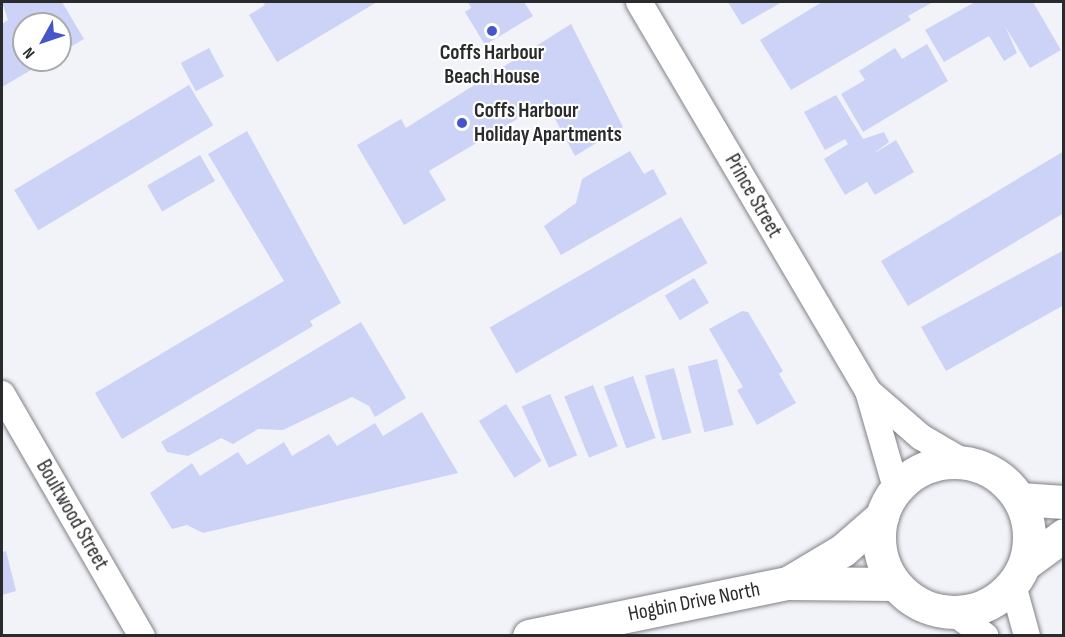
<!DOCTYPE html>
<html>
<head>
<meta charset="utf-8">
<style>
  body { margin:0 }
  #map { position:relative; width:1065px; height:637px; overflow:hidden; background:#f2f3f8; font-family:"Sofia Sans Condensed",sans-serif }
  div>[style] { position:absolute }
  .building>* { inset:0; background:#cdd2f7; transform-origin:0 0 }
  .roads { filter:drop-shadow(0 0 2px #818287) drop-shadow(0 0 2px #818287) }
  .minor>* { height:26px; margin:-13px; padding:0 13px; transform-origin:13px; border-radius:13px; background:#fff }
  .secondary>* { height:33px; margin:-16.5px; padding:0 16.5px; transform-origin:16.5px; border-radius:16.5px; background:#fff }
  .secondary>.ring { margin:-16.5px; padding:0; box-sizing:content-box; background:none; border:33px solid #fff; border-radius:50% }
  .dots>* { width:16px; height:16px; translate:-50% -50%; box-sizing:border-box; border:3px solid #fff; border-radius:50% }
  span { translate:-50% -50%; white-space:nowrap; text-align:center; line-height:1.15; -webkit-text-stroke:4.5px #fff; paint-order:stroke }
  .poi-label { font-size:21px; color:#2a2b2d; font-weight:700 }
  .left { translate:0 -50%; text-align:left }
  .street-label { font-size:21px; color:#2a2b2d }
  .frame { position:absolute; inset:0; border:3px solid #2a2b2d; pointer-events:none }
  .north { position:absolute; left:12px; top:12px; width:60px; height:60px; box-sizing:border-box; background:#fff; border:2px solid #aaaaab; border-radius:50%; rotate:230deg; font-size:16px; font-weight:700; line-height:24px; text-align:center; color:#2a2b2d }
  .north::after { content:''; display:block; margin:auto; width:21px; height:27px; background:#4755ca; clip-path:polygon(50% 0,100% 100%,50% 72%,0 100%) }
</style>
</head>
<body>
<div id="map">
  <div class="building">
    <div style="clip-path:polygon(2px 2px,62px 2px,84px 39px,60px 53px,60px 24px,24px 24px,24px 60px,48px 60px,2px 87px,2px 24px,8px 20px)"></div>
    <div style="clip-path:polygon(263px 2px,377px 2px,277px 62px,249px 15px,265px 5px)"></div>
    <div style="clip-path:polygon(468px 2px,524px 2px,533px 16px,485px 45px,465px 12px,471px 8px)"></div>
    <div style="clip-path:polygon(728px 2px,782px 2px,742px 25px)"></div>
    <div style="clip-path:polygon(822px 2px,933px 2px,908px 16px,911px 20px,791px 90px,760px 40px)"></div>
    <div style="clip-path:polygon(975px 2px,1033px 2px,1061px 50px,1030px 68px,1005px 26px,1017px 53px,1004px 61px,989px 36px,944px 62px,925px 30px)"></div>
    <div style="clip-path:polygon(571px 24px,623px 127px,575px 156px,546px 102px,429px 171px,446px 200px,404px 225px,357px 145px,401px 119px,406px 128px)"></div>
    <div style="clip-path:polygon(927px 44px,948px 81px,863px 132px,841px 94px,865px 80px,859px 71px,895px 48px,902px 59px)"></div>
    <div style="left:209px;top:48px;width:32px;height:32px;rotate:62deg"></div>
    <div style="left:189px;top:85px;width:47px;height:204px;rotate:59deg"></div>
    <div style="clip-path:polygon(836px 95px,863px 139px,884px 132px,889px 142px,873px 154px,896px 140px,914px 172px,875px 195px,867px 182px,845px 195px,824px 159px,848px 144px,845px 139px,825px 150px,804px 112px)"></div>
    <div style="clip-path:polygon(247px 131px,341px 303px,310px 321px,313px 326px,122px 439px,95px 393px,284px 281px,208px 154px)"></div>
    <div style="clip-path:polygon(630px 151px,644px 174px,653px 169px,667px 194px,561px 255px,544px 226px,576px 203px,582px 179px)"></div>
    <div style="clip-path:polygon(1064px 151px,1064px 213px,908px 306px,881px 261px)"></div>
    <div style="left:200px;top:155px;width:30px;height:61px;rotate:60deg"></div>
    <div style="left:681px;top:217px;width:53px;height:221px;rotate:60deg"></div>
    <div style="clip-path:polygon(1064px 250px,1064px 305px,946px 371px,921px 327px)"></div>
    <div style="left:694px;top:278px;width:29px;height:34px;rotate:59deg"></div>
    <div style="clip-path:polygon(742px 311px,748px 312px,783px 371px,779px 374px,796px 403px,757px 425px,737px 390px,743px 387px,709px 329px)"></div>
    <div style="clip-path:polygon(361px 322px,406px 398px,375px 417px,369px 406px,352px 397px,283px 430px,258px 429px,233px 444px,221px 438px,188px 456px,167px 452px,161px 442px)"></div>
    <div style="left:717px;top:359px;width:68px;height:30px;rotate:76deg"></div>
    <div style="left:674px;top:368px;width:67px;height:30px;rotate:75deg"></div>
    <div style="left:633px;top:376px;width:66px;height:31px;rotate:70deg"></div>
    <div style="left:593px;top:385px;width:66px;height:31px;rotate:68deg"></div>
    <div style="left:550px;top:394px;width:67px;height:31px;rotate:66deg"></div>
    <div style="left:506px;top:404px;width:67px;height:32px;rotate:58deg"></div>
    <div style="clip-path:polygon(422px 412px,458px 473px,203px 533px,187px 525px,172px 529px,150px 493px,192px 463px,200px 476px,238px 452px,247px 465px,284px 442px,292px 456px,329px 434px,337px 446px,375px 423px,383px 436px)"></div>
    <div style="clip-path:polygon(6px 551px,16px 591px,2px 595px,2px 552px)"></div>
  </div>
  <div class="roads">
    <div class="minor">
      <div style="left:639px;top:2px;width:451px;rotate:59.5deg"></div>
      <div style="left:868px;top:391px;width:101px;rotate:73.9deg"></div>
      <div style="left:868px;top:391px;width:70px;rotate:41deg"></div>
      <div style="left:921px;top:437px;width:50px;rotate:30.2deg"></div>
      <div style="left:2px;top:394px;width:280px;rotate:60deg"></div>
      <div style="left:1013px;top:585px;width:53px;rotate:74.6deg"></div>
      <div style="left:954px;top:613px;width:39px;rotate:36deg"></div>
    </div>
    <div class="secondary">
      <div class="ring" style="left:879px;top:462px;width:117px;height:117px"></div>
      <div style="left:1020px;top:499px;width:44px;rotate:3.9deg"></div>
      <div style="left:1026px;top:563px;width:47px;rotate:-36.4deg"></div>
      <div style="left:788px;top:583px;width:64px;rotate:-31deg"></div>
      <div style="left:843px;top:550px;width:52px;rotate:-41.1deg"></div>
      <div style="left:529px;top:636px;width:264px;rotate:-11.6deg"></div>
      <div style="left:788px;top:583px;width:107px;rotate:0.5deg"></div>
    </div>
  </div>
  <div class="dots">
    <div style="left:492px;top:31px;background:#4755ca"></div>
    <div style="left:462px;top:123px;background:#4755ca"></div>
  </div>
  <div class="poi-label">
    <span style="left:492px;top:65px">Coffs Harbour<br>Beach House</span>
    <span class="left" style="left:474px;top:123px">Coffs Harbour<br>Holiday Apartments</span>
  </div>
  <div class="street-label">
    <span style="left:753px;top:196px;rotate:60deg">Prince Street</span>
    <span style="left:72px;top:515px;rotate:60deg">Boultwood Street</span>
    <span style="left:694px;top:602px;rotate:-11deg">Hogbin Drive North</span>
  </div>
  <div class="frame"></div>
  <div class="north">N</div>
</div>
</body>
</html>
